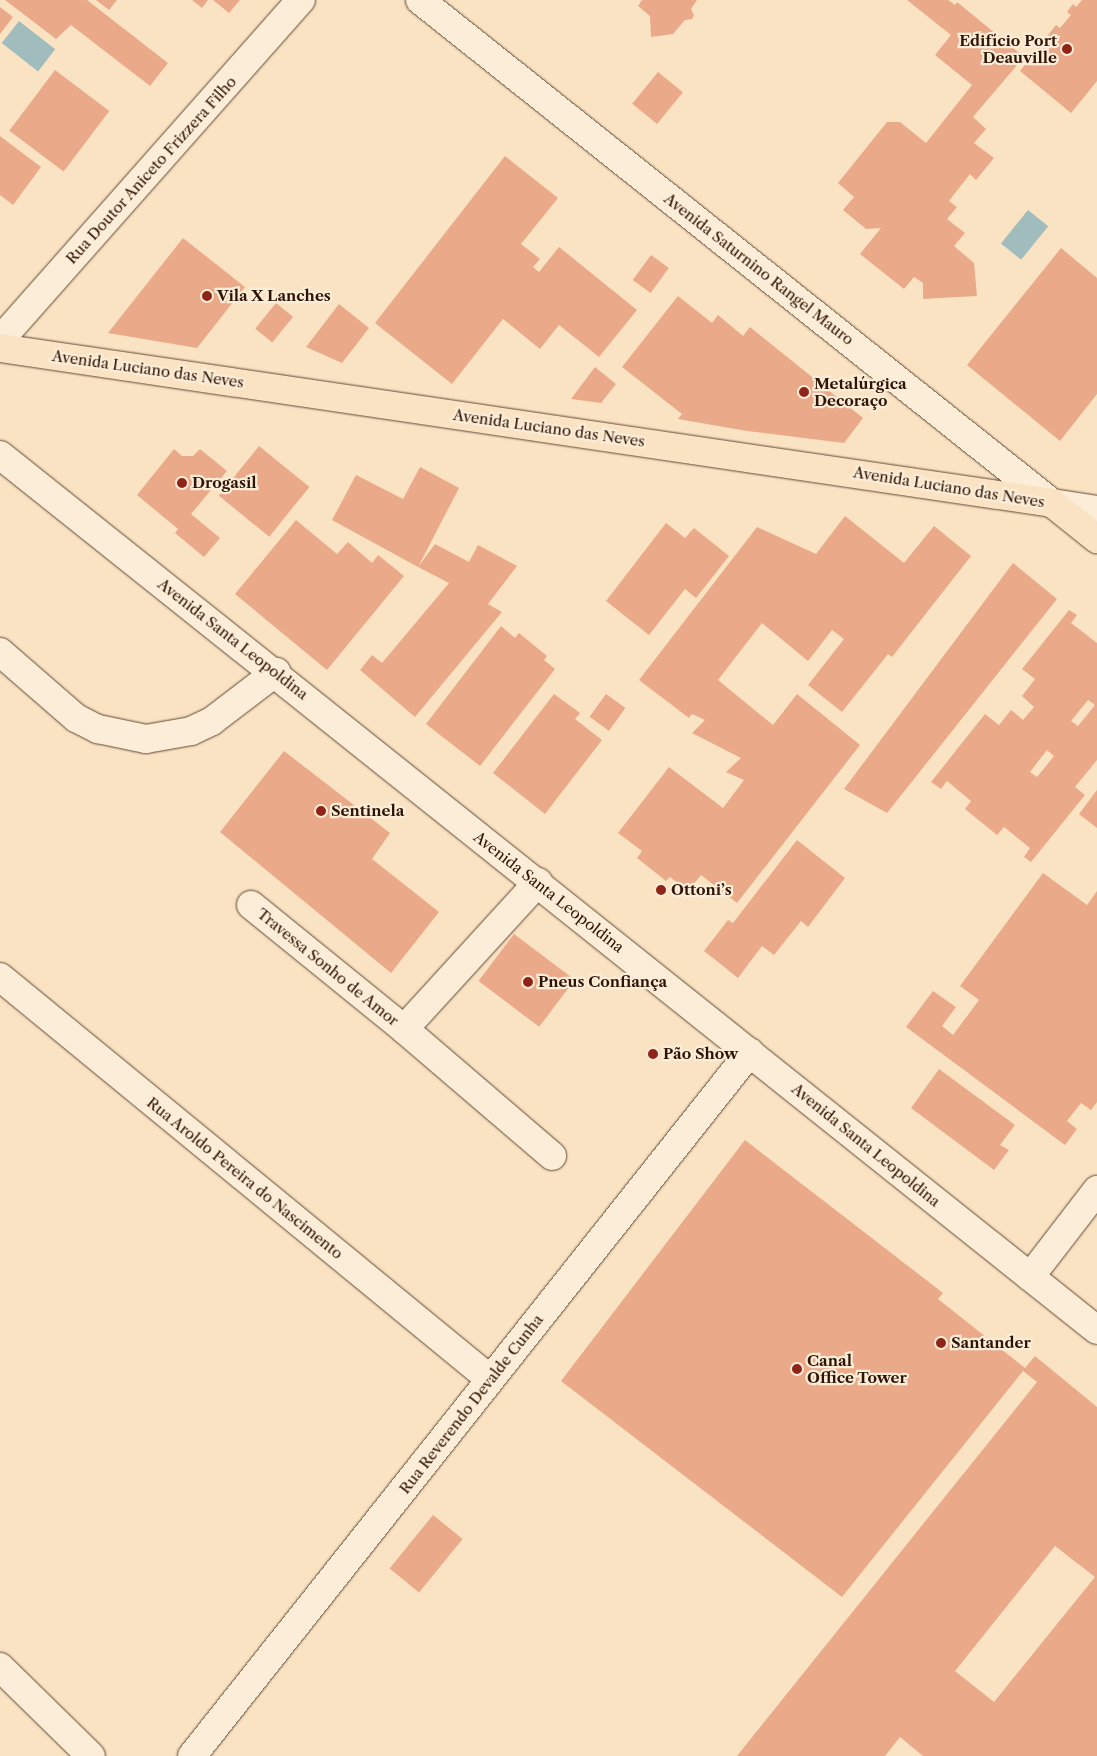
<!DOCTYPE html>
<html>
<head>
<meta charset="utf-8">
<style>
  body { margin:0 }
  #map { position:relative; width:1097px; height:1756px; overflow:hidden; background:#fae3c3; font-family:"Libre Caslon Text",serif }
  div>[style] { position:absolute }
  .water>* { inset:0; background:#a1bcbc; transform-origin:0 0 }
  .building>* { inset:0; background:#eaaa89; transform-origin:0 0 }
  .roads { filter:drop-shadow(0 0 1px #614834) drop-shadow(0 0 1px #614834) }
  .street>* { height:28px; margin:-14px; padding:0 14px; transform-origin:14px; border-radius:14px; background:#fcedd8 }
  .secondary>* { height:28px; margin:-14px; padding:0 14px; transform-origin:14px; border-radius:14px; background:#fcedd8 }
  .primary>* { height:28px; margin:-14px; padding:0 14px; transform-origin:14px; border-radius:14px; background:#fae3c3 }
  .dots>* { width:14px; height:14px; translate:-50% -50%; box-sizing:border-box; border:2px solid #fcedd8; border-radius:50% }
  span { translate:-50% -50%; white-space:nowrap; text-align:center; line-height:1.15; -webkit-text-stroke:4.5px #fcedd8; paint-order:stroke }
  .poi-label { font-size:15px; color:#2e1404; font-weight:700 }
  .right { translate:-100% -50%; text-align:right }
  .left { translate:0 -50%; text-align:left }
  .street-label { font-size:15px; color:#2e1404 }
</style>
</head>
<body>
<div id="map">
  <div class="water">
    <div style="left:19px;top:21px;width:46px;height:28px;rotate:38deg"></div>
    <div style="left:1028px;top:210px;width:26px;height:43px;rotate:39deg"></div>
  </div>
  <div class="building">
    <div style="clip-path:polygon(5px 0,87px 0,168px 63px,150px 86px,71px 25px,56px 39px)"></div>
    <div style="clip-path:polygon(96px 0,117px 0,109px 10px)"></div>
    <div style="clip-path:polygon(192px 0,208px 0,202px 8px)"></div>
    <div style="clip-path:polygon(213px 0,240px 0,229px 13px)"></div>
    <div style="clip-path:polygon(642px 0,697px 0,691px 9px,694px 15px,692px 19px,685px 20px,673px 34px,651px 37px,650px 16px,638px 6px)"></div>
    <div style="clip-path:polygon(907px 0,948px 0,955px 5px,957px 2px,1024px 57px,973px 117px,986px 129px,974px 143px,994px 158px,976px 180px,970px 174px,949px 201px,957px 207px,947px 219px,965px 233px,954px 246px,974px 263px,977px 296px,923px 299px,923px 283px,914px 277px,904px 289px,860px 254px,881px 228px,866px 229px,843px 210px,854px 197px,838px 183px,887px 122px,900px 122px,926px 143px,972px 85px,935px 55px,951px 35px)"></div>
    <div style="clip-path:polygon(1082px 0,1097px 0,1097px 81px,1071px 113px,1020px 71px,1056px 25px,1060px 28px,1071px 15px,1067px 12px,1073px 4px,1076px 7px)"></div>
    <div style="clip-path:polygon(0 7px,13px 17px,0 34px)"></div>
    <div style="left:55px;top:70px;width:68px;height:76px;rotate:37deg"></div>
    <div style="left:658px;top:72px;width:32px;height:41px;rotate:39deg"></div>
    <div style="clip-path:polygon(0 136px,41px 167px,13px 205px,0 195px)"></div>
    <div style="clip-path:polygon(505px 156px,558px 198px,521px 244px,540px 259px,533px 267px,539px 272px,559px 247px,637px 310px,599px 357px,559px 325px,540px 349px,503px 319px,452px 384px,375px 323px)"></div>
    <div style="clip-path:polygon(183px 238px,245px 287px,197px 348px,108px 333px)"></div>
    <div style="clip-path:polygon(1061px 248px,1097px 278px,1097px 394px,1060px 441px,967px 365px)"></div>
    <div style="left:651px;top:255px;width:22px;height:31px;rotate:36deg"></div>
    <div style="clip-path:polygon(678px 296px,712px 323px,718px 315px,743px 336px,750px 327px,863px 418px,844px 443px,747px 431px,678px 419px,682px 414px,622px 367px)"></div>
    <div style="left:276px;top:303px;width:22px;height:33px;rotate:39deg"></div>
    <div style="clip-path:polygon(339px 304px,369px 328px,342px 363px,306px 347px)"></div>
    <div style="clip-path:polygon(595px 367px,616px 384px,601px 403px,571px 399px)"></div>
    <div style="left:259px;top:446px;width:65px;height:64px;rotate:39deg"></div>
    <div style="clip-path:polygon(174px 449px,182px 456px,193px 456px,200px 449px,227px 471px,191px 514px,220px 538px,204px 557px,175px 533px,178px 529px,137px 495px)"></div>
    <div style="clip-path:polygon(420px 467px,459px 488px,418px 567px,435px 544px,469px 562px,478px 545px,517px 566px,488px 604px,502px 612px,415px 717px,360px 670px,372px 655px,382px 663px,449px 583px,418px 567px,332px 520px,356px 475px,403px 499px)"></div>
    <div style="clip-path:polygon(845px 516px,904px 563px,934px 526px,971px 556px,892px 657px,888px 654px,842px 712px,808px 685px,844px 639px,832px 630px,808px 661px,762px 623px,718px 680px,773px 725px,797px 694px,860px 745px,737px 903px,701px 875px,688px 891px,670px 877px,666px 881px,637px 858px,642px 851px,618px 833px,669px 767px,723px 808px,744px 780px,726px 772px,741px 758px,692px 733px,705px 720px,692px 714px,689px 718px,639px 680px,757px 527px,816px 554px)"></div>
    <div style="clip-path:polygon(296px 520px,337px 554px,348px 542px,372px 563px,378px 555px,404px 576px,327px 670px,235px 594px)"></div>
    <div style="clip-path:polygon(666px 523px,685px 538px,694px 528px,729px 556px,696px 598px,685px 589px,649px 635px,606px 601px)"></div>
    <div style="clip-path:polygon(1013px 563px,1057px 599px,887px 813px,844px 789px)"></div>
    <div style="clip-path:polygon(evenodd,1069px 610px,1077px 615px,1071px 623px,1097px 643px,1097px 760px,1075px 787px,1085px 795px,1031px 862px,1024px 857px,1030px 848px,1004px 827px,997px 835px,965px 809px,971px 801px,947px 781px,941px 789px,931px 782px,985px 714px,999px 725px,1011px 710px,1023px 720px,1034px 707px,1022px 696px,1035px 679px,1022px 669px,1069px 610px,1088px 700px,1095px 705px,1078px 726px,1071px 721px,1088px 700px,1069px 610px,1047px 750px,1054px 756px,1037px 777px,1030px 772px,1047px 750px)"></div>
    <div style="clip-path:polygon(501px 626px,515px 638px,519px 633px,547px 656px,544px 660px,555px 669px,480px 766px,426px 724px)"></div>
    <div style="clip-path:polygon(554px 694px,580px 713px,575px 719px,602px 740px,545px 814px,493px 773px)"></div>
    <div style="left:606px;top:694px;width:24px;height:28px;rotate:36deg"></div>
    <div style="clip-path:polygon(284px 751px,390px 833px,372px 859px,439px 912px,391px 973px,220px 832px)"></div>
    <div style="clip-path:polygon(1097px 790px,1097px 828px,1079px 814px)"></div>
    <div style="clip-path:polygon(797px 840px,845px 878px,808px 927px,801px 921px,774px 955px,762px 946px,738px 978px,704px 951px,728px 920px,733px 923px)"></div>
    <div style="clip-path:polygon(1043px 873px,1087px 905px,1097px 891px,1097px 1102px,1091px 1110px,1081px 1103px,1067px 1121px,1077px 1129px,1065px 1145px,906px 1027px,933px 991px,956px 1007px,942px 1026px,953px 1035px,979px 1000px,960px 986px)"></div>
    <div style="left:514px;top:934px;width:76px;height:59px;rotate:37deg"></div>
    <div style="clip-path:polygon(939px 1069px,1015px 1125px,1000px 1145px,1009px 1150px,994px 1170px,911px 1108px)"></div>
    <div style="clip-path:polygon(evenodd,745px 1140px,943px 1293px,938px 1299px,1025px 1368px,1035px 1356px,1097px 1407px,1097px 1756px,923px 1756px,900px 1737px,885px 1756px,737px 1756px,1037px 1382px,1023px 1371px,842px 1597px,561px 1381px,745px 1140px,1055px 1546px,1095px 1577px,994px 1702px,955px 1671px,1055px 1546px)"></div>
    <div style="left:433px;top:1515px;width:38px;height:69px;rotate:39deg"></div>
  </div>
  <div class="roads">
    <div class="street">
      <div style="left:0;top:340px;width:454px;rotate:-48.5deg"></div>
      <div style="left:0;top:652px;width:101px;rotate:41deg"></div>
      <div style="left:76px;top:718px;width:25px;rotate:27deg"></div>
      <div style="left:98px;top:729px;width:49px;rotate:11.8deg"></div>
      <div style="left:146px;top:739px;width:46px;rotate:-10.1deg"></div>
      <div style="left:191px;top:731px;width:23px;rotate:-25deg"></div>
      <div style="left:212px;top:721px;width:81px;rotate:-37.4deg"></div>
      <div style="left:251px;top:905px;width:197px;rotate:39deg"></div>
      <div style="left:404px;top:1029px;width:195px;rotate:40.6deg"></div>
      <div style="left:0;top:977px;width:634px;rotate:39.37deg"></div>
      <div style="left:404px;top:1029px;width:199px;rotate:-47.6deg"></div>
      <div style="left:0;top:1667px;width:127px;rotate:44.4deg"></div>
      <div style="left:192px;top:1756px;width:898px;rotate:-51.6deg"></div>
    </div>
    <div class="secondary">
      <div style="left:420px;top:0;width:808px;rotate:38.52deg"></div>
      <div style="left:1052px;top:503px;width:46px;rotate:8.8deg"></div>
      <div style="left:0;top:455px;width:1403px;rotate:38.58deg"></div>
      <div style="left:1030px;top:1277px;width:110px;rotate:-52.4deg"></div>
    </div>
    <div class="primary">
      <div style="left:0;top:348px;width:1063px;rotate:8.38deg"></div>
      <div style="left:1052px;top:503px;width:58px;rotate:38.7deg"></div>
    </div>
  </div>
  <div class="dots">
    <div style="left:1067px;top:49px;background:#8f2418"></div>
    <div style="left:207px;top:296px;background:#8f2418"></div>
    <div style="left:804px;top:392px;background:#8f2418"></div>
    <div style="left:182px;top:483px;background:#8f2418"></div>
    <div style="left:321px;top:811px;background:#8f2418"></div>
    <div style="left:661px;top:890px;background:#8f2418"></div>
    <div style="left:528px;top:982px;background:#8f2418"></div>
    <div style="left:653px;top:1054px;background:#8f2418"></div>
    <div style="left:941px;top:1343px;background:#8f2418"></div>
    <div style="left:797px;top:1369px;background:#8f2418"></div>
  </div>
  <div class="poi-label">
    <span class="right" style="left:1057px;top:49px">Edifício Port<br>Deauville</span>
    <span class="left" style="left:217px;top:296px">Vila X Lanches</span>
    <span class="left" style="left:814px;top:392px">Metalúrgica<br>Decoraço</span>
    <span class="left" style="left:192px;top:483px">Drogasil</span>
    <span class="left" style="left:331px;top:811px">Sentinela</span>
    <span class="left" style="left:671px;top:890px">Ottoni’s</span>
    <span class="left" style="left:538px;top:982px">Pneus Confiança</span>
    <span class="left" style="left:663px;top:1054px">Pão Show</span>
    <span class="left" style="left:951px;top:1343px">Santander</span>
    <span class="left" style="left:807px;top:1369px">Canal<br>Office Tower</span>
  </div>
  <div class="street-label">
    <span style="left:151px;top:170px;rotate:-48deg">Rua Doutor Aniceto Frizzera Filho</span>
    <span style="left:759px;top:269px;rotate:38deg">Avenida Saturnino Rangel Mauro</span>
    <span style="left:148px;top:369px;rotate:8deg">Avenida Luciano das Neves</span>
    <span style="left:549px;top:428px;rotate:8deg">Avenida Luciano das Neves</span>
    <span style="left:949px;top:487px;rotate:9deg">Avenida Luciano das Neves</span>
    <span style="left:233px;top:639px;rotate:38deg">Avenida Santa Leopoldina</span>
    <span style="left:549px;top:892px;rotate:38deg">Avenida Santa Leopoldina</span>
    <span style="left:328px;top:967px;rotate:39deg">Travessa Sonho de Amor</span>
    <span style="left:866px;top:1145px;rotate:39deg">Avenida Santa Leopoldina</span>
    <span style="left:245px;top:1178px;rotate:39deg">Rua Aroldo Pereira do Nascimento</span>
    <span style="left:471px;top:1404px;rotate:-52deg">Rua Reverendo Devalde Cunha</span>
  </div>
</div>
</body>
</html>
